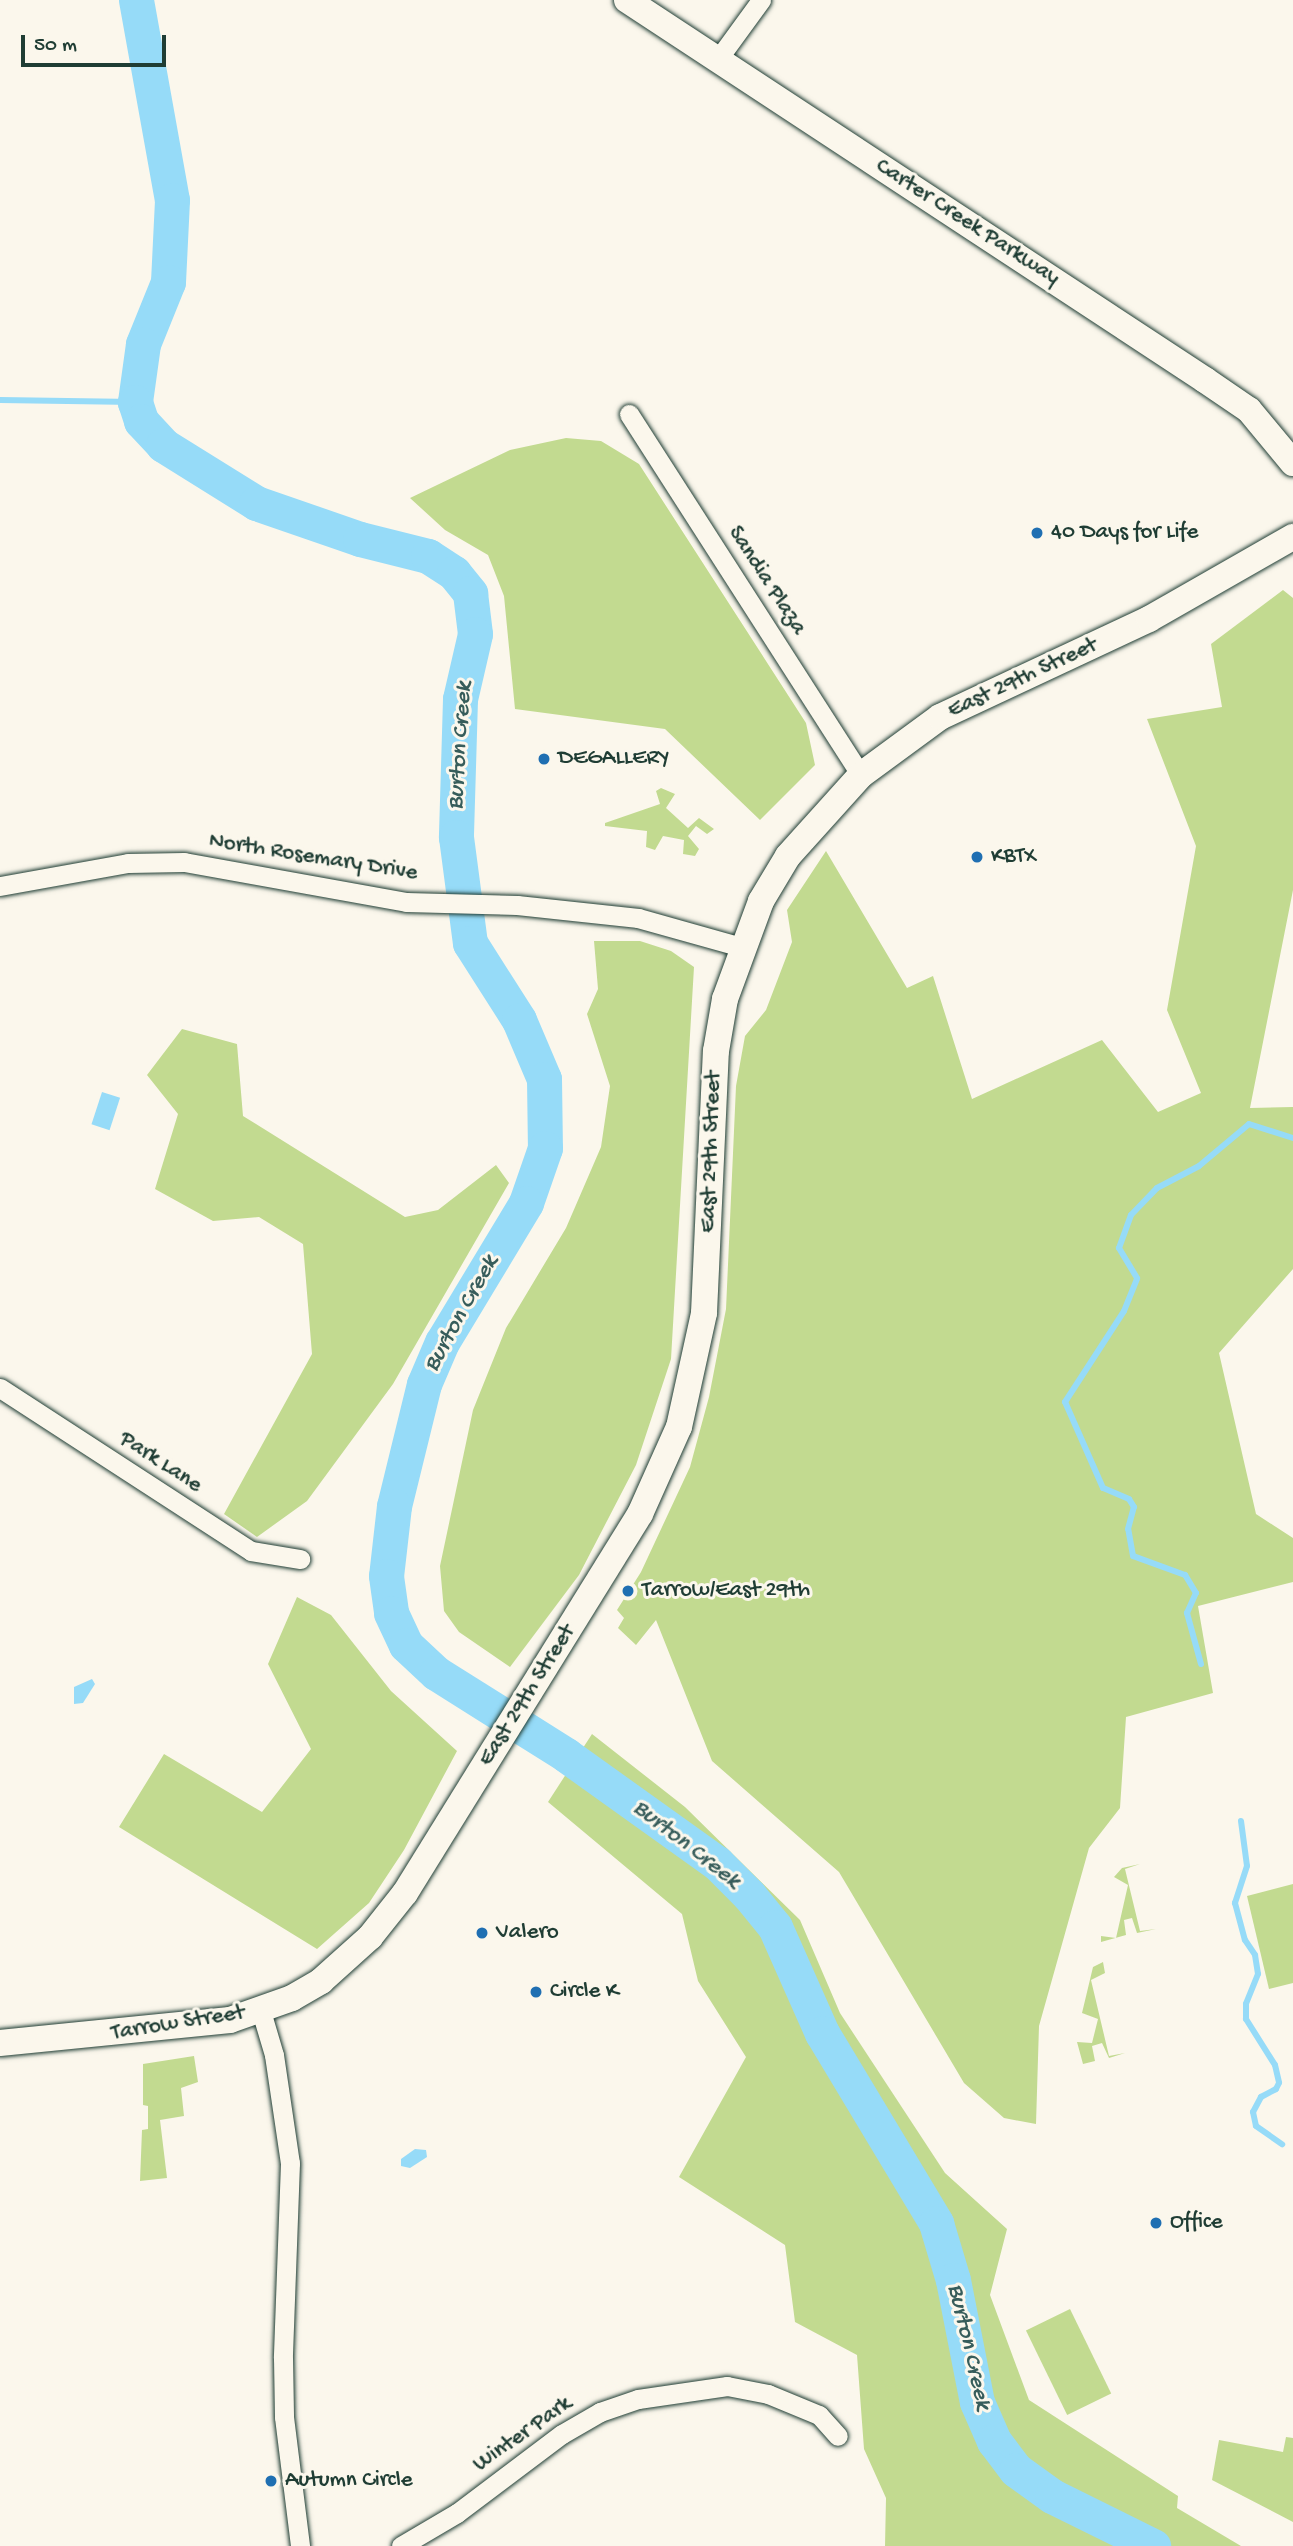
<!DOCTYPE html>
<html>
<head>
<meta charset="utf-8">
<style>
  body { margin:0 }
  #map { position:relative; width:1293px; height:2546px; overflow:hidden; background:#fbf7ec; font-family:"Gochi Hand",sans-serif }
  div>[style] { position:absolute }
  .green>* { inset:0; background:#c2da90; transform-origin:0 0 }
  .water>* { inset:0; background:#96dbf8; transform-origin:0 0 }
  .stream>* { height:6px; margin:-3px; padding:0 3px; transform-origin:3px; border-radius:3px; background:#96dbf8 }
  .river>* { height:35px; margin:-17.5px; padding:0 17.5px; transform-origin:17.5px; border-radius:17.5px; background:#96dbf8 }
  .roads { filter:drop-shadow(0 0 2px #1f3d34) drop-shadow(0 0 2px #1f3d34) }
  .street>* { height:19px; margin:-9.5px; padding:0 9.5px; transform-origin:9.5px; border-radius:9.5px; background:#fbf7ec }
  .secondary>* { height:26px; margin:-13px; padding:0 13px; transform-origin:13px; border-radius:13px; background:#fbf7ec }
  .dots>* { width:19px; height:19px; translate:-50% -50%; box-sizing:border-box; border:4px solid #fbf7ec; border-radius:50% }
  span { translate:-50% -50%; white-space:nowrap; text-align:center; line-height:1.15; -webkit-text-stroke:6px #fbf7ec; paint-order:stroke }
  .street-label { font-size:23px; color:#1f3d34 }
  .poi-label { font-size:23px; color:#1f3d34 }
  .left { translate:0 -50%; text-align:left }
  .water-label { font-size:24px; color:#375d5b; font-style:italic }
  .scale { position:absolute; left:21px; top:35px; width:145px; height:32px; box-sizing:border-box; border:4px solid #1f3d34; border-top:0; padding-left:9px; font-size:21px; line-height:24px; white-space:nowrap; color:#1f3d34; -webkit-text-stroke:5px #fbf7ec; paint-order:stroke }
</style>
</head>
<body>
<div id="map">
  <div class="green">
    <div style="clip-path:polygon(566px 438px,601px 441px,639px 464px,806px 723px,815px 765px,760px 820px,665px 729px,515px 709px,504px 596px,488px 555px,445px 530px,410px 498px,510px 450px)"></div>
    <div style="clip-path:polygon(1283px 590px,1293px 598px,1293px 890px,1250px 1108px,1293px 1107px,1293px 1269px,1219px 1353px,1256px 1514px,1293px 1538px,1293px 1582px,1198px 1606px,1213px 1693px,1126px 1717px,1120px 1808px,1089px 1848px,1039px 2026px,1036px 2124px,1004px 2118px,964px 2083px,839px 1872px,712px 1761px,656px 1620px,636px 1645px,618px 1628px,624px 1618px,617px 1610px,641px 1572px,690px 1467px,709px 1397px,726px 1309px,736px 1086px,745px 1036px,766px 1010px,792px 942px,787px 910px,826px 851px,907px 988px,933px 976px,972px 1099px,1102px 1040px,1158px 1112px,1201px 1093px,1167px 1010px,1196px 846px,1147px 719px,1222px 707px,1211px 644px)"></div>
    <div style="clip-path:polygon(661px 788px,675px 794px,666px 808px,688px 828px,699px 818px,714px 829px,707px 834px,696px 826px,688px 836px,699px 849px,695px 856px,683px 854px,684px 840px,663px 836px,655px 850px,646px 847px,647px 831px,605px 826px,605px 823px,660px 804px,656px 791px)"></div>
    <div style="clip-path:polygon(594px 941px,640px 941px,671px 951px,694px 967px,671px 1359px,636px 1465px,579px 1575px,510px 1667px,459px 1632px,444px 1611px,440px 1566px,473px 1410px,506px 1328px,566px 1228px,601px 1147px,610px 1086px,587px 1014px,598px 989px)"></div>
    <div style="clip-path:polygon(182px 1029px,237px 1044px,243px 1116px,405px 1217px,438px 1210px,496px 1165px,509px 1183px,393px 1384px,307px 1501px,257px 1537px,224px 1514px,312px 1354px,303px 1244px,259px 1217px,213px 1221px,155px 1189px,178px 1114px,147px 1075px)"></div>
    <div style="clip-path:polygon(297px 1597px,331px 1615px,391px 1691px,457px 1751px,404px 1850px,369px 1903px,317px 1949px,119px 1827px,164px 1754px,262px 1812px,311px 1749px,268px 1664px)"></div>
    <div style="clip-path:polygon(592px 1734px,685px 1807px,800px 1920px,840px 2013px,945px 2173px,1007px 2229px,990px 2295px,1029px 2400px,1178px 2496px,1177px 2508px,1241px 2546px,885px 2546px,886px 2498px,864px 2449px,857px 2355px,795px 2322px,785px 2245px,679px 2177px,746px 2057px,698px 1981px,682px 1914px,548px 1802px)"></div>
    <div style="clip-path:polygon(1140px 1864px,1125px 1869px,1140px 1931px,1156px 1929px,1137px 1933px,1132px 1918px,1124px 1920px,1126px 1935px,1101px 1942px,1101px 1936px,1116px 1938px,1128px 1885px,1114px 1877px,1122px 1868px)"></div>
    <div style="clip-path:polygon(1293px 1884px,1293px 1983px,1269px 1989px,1247px 1896px)"></div>
    <div style="clip-path:polygon(1103px 1962px,1105px 1973px,1091px 1980px,1109px 2056px,1125px 2053px,1109px 2058px,1102px 2043px,1092px 2046px,1095px 2061px,1083px 2064px,1077px 2042px,1092px 2043px,1098px 2019px,1082px 2013px,1093px 1967px)"></div>
    <div style="clip-path:polygon(194px 2056px,198px 2082px,181px 2088px,184px 2116px,160px 2120px,167px 2178px,140px 2181px,142px 2130px,148px 2129px,148px 2106px,143px 2105px,143px 2064px)"></div>
    <div style="left:1070px;top:2309px;width:94px;height:49px;rotate:64deg"></div>
    <div style="clip-path:polygon(1286px 2437px,1293px 2438px,1293px 2522px,1212px 2480px,1219px 2440px,1283px 2452px)"></div>
  </div>
  <div class="water">
    <div style="left:102px;top:1092px;width:19px;height:34px;rotate:18deg"></div>
    <div style="clip-path:polygon(92px 1679px,95px 1684px,83px 1703px,74px 1704px,74px 1687px)"></div>
    <div style="clip-path:polygon(415px 2149px,426px 2150px,427px 2157px,410px 2168px,401px 2166px,401px 2159px)"></div>
  </div>
  <div class="stream">
    <div style="left:0;top:400px;width:135px;rotate:0.8deg"></div>
    <div style="left:1201px;top:1664px;width:53px;rotate:-105.4deg"></div>
    <div style="left:1187px;top:1613px;width:22px;rotate:-66deg"></div>
    <div style="left:1196px;top:1593px;width:21px;rotate:-121deg"></div>
    <div style="left:1185px;top:1575px;width:55px;rotate:-159.9deg"></div>
    <div style="left:1133px;top:1556px;width:27px;rotate:-100deg"></div>
    <div style="left:1128px;top:1529px;width:23px;rotate:-75deg"></div>
    <div style="left:1134px;top:1507px;width:9px;rotate:-122deg"></div>
    <div style="left:1129px;top:1499px;width:28px;rotate:-157deg"></div>
    <div style="left:1103px;top:1488px;width:94px;rotate:-113.8deg"></div>
    <div style="left:1065px;top:1402px;width:108px;rotate:-57deg"></div>
    <div style="left:1124px;top:1311px;width:35px;rotate:-68deg"></div>
    <div style="left:1137px;top:1278px;width:35px;rotate:-121deg"></div>
    <div style="left:1119px;top:1248px;width:35px;rotate:-70deg"></div>
    <div style="left:1131px;top:1215px;width:37px;rotate:-46deg"></div>
    <div style="left:1157px;top:1188px;width:47px;rotate:-27.6deg"></div>
    <div style="left:1199px;top:1166px;width:65px;rotate:-40deg"></div>
    <div style="left:1249px;top:1124px;width:46px;rotate:17.7deg"></div>
    <div style="left:1241px;top:1821px;width:45px;rotate:82.4deg"></div>
    <div style="left:1247px;top:1866px;width:39px;rotate:108deg"></div>
    <div style="left:1235px;top:1903px;width:38px;rotate:75deg"></div>
    <div style="left:1245px;top:1940px;width:18px;rotate:56deg"></div>
    <div style="left:1255px;top:1955px;width:19px;rotate:81deg"></div>
    <div style="left:1258px;top:1974px;width:32px;rotate:112deg"></div>
    <div style="left:1246px;top:2004px;width:15px;rotate:90deg"></div>
    <div style="left:1246px;top:2019px;width:54px;rotate:57.8deg"></div>
    <div style="left:1275px;top:2065px;width:18px;rotate:77deg"></div>
    <div style="left:1279px;top:2083px;width:7px;rotate:117deg"></div>
    <div style="left:1276px;top:2089px;width:17px;rotate:152deg"></div>
    <div style="left:1261px;top:2097px;width:17px;rotate:118deg"></div>
    <div style="left:1253px;top:2112px;width:14px;rotate:78deg"></div>
    <div style="left:1256px;top:2126px;width:32px;rotate:35deg"></div>
  </div>
  <div class="river">
    <div style="left:136px;top:0;width:203px;rotate:79.8deg"></div>
    <div style="left:172px;top:200px;width:82px;rotate:92.8deg"></div>
    <div style="left:168px;top:282px;width:67px;rotate:112deg"></div>
    <div style="left:143px;top:344px;width:59px;rotate:97.9deg"></div>
    <div style="left:135px;top:402px;width:20px;rotate:72deg"></div>
    <div style="left:141px;top:421px;width:33px;rotate:47deg"></div>
    <div style="left:163px;top:445px;width:110px;rotate:31.9deg"></div>
    <div style="left:256px;top:503px;width:110px;rotate:19.1deg"></div>
    <div style="left:360px;top:539px;width:70px;rotate:14deg"></div>
    <div style="left:428px;top:556px;width:31px;rotate:33deg"></div>
    <div style="left:454px;top:573px;width:26px;rotate:51deg"></div>
    <div style="left:470px;top:593px;width:41px;rotate:83deg"></div>
    <div style="left:475px;top:634px;width:67px;rotate:103deg"></div>
    <div style="left:460px;top:699px;width:138px;rotate:91.7deg"></div>
    <div style="left:456px;top:837px;width:107px;rotate:82.5deg"></div>
    <div style="left:470px;top:943px;width:91px;rotate:57.5deg"></div>
    <div style="left:519px;top:1020px;width:64px;rotate:67deg"></div>
    <div style="left:544px;top:1079px;width:69px;rotate:89.2deg"></div>
    <div style="left:545px;top:1148px;width:58px;rotate:109.1deg"></div>
    <div style="left:526px;top:1203px;width:162px;rotate:121.1deg"></div>
    <div style="left:442px;top:1342px;width:46px;rotate:113.2deg"></div>
    <div style="left:424px;top:1384px;width:126px;rotate:103.8deg"></div>
    <div style="left:394px;top:1506px;width:70px;rotate:96.5deg"></div>
    <div style="left:386px;top:1576px;width:37px;rotate:82deg"></div>
    <div style="left:391px;top:1613px;width:35px;rotate:65deg"></div>
    <div style="left:406px;top:1645px;width:41px;rotate:43deg"></div>
    <div style="left:436px;top:1673px;width:154px;rotate:32.2deg"></div>
    <div style="left:566px;top:1755px;width:186px;rotate:35.6deg"></div>
    <div style="left:717px;top:1863px;width:45px;rotate:45deg"></div>
    <div style="left:749px;top:1895px;width:41px;rotate:50.9deg"></div>
    <div style="left:775px;top:1927px;width:116px;rotate:66.1deg"></div>
    <div style="left:822px;top:2033px;width:222px;rotate:59deg"></div>
    <div style="left:936px;top:2223px;width:59px;rotate:73.4deg"></div>
    <div style="left:953px;top:2280px;width:124px;rotate:78.9deg"></div>
    <div style="left:977px;top:2402px;width:43px;rotate:66.4deg"></div>
    <div style="left:994px;top:2441px;width:36px;rotate:53deg"></div>
    <div style="left:1016px;top:2470px;width:44px;rotate:35.8deg"></div>
    <div style="left:1052px;top:2496px;width:113px;rotate:26.3deg"></div>
  </div>
  <div class="roads">
    <div class="street">
      <div style="left:718px;top:59px;width:73px;rotate:-53.9deg"></div>
      <div style="left:629px;top:414px;width:429px;rotate:57.3deg"></div>
      <div style="left:0;top:886px;width:130px;rotate:-10.2deg"></div>
      <div style="left:128px;top:863px;width:56px;rotate:-1deg"></div>
      <div style="left:184px;top:862px;width:226px;rotate:10.2deg"></div>
      <div style="left:406px;top:902px;width:111px;rotate:1.5deg"></div>
      <div style="left:517px;top:905px;width:122px;rotate:6.1deg"></div>
      <div style="left:638px;top:918px;width:107px;rotate:15.7deg"></div>
      <div style="left:0;top:1388px;width:299px;rotate:33deg"></div>
      <div style="left:251px;top:1551px;width:50px;rotate:9.3deg"></div>
      <div style="left:261px;top:2011px;width:46px;rotate:73.5deg"></div>
      <div style="left:274px;top:2055px;width:109px;rotate:81.6deg"></div>
      <div style="left:290px;top:2163px;width:195px;rotate:92.1deg"></div>
      <div style="left:283px;top:2358px;width:59px;rotate:89deg"></div>
      <div style="left:284px;top:2417px;width:130px;rotate:82.9deg"></div>
      <div style="left:401px;top:2546px;width:65px;rotate:-30.5deg"></div>
      <div style="left:457px;top:2513px;width:131px;rotate:-37deg"></div>
      <div style="left:562px;top:2434px;width:44px;rotate:-30.1deg"></div>
      <div style="left:600px;top:2412px;width:40px;rotate:-18.9deg"></div>
      <div style="left:638px;top:2399px;width:90px;rotate:-8.3deg"></div>
      <div style="left:727px;top:2386px;width:42px;rotate:11deg"></div>
      <div style="left:768px;top:2394px;width:55px;rotate:22.4deg"></div>
      <div style="left:819px;top:2415px;width:28px;rotate:48deg"></div>
    </div>
    <div class="secondary">
      <div style="left:627px;top:0;width:692px;rotate:33.32deg"></div>
      <div style="left:1205px;top:380px;width:53px;rotate:34.3deg"></div>
      <div style="left:1249px;top:410px;width:69px;rotate:50.3deg"></div>
      <div style="left:0;top:2043px;width:231px;rotate:-5.7deg"></div>
      <div style="left:230px;top:2020px;width:66px;rotate:-19.5deg"></div>
      <div style="left:292px;top:1998px;width:34px;rotate:-30deg"></div>
      <div style="left:321px;top:1981px;width:66px;rotate:-41.9deg"></div>
      <div style="left:370px;top:1937px;width:56px;rotate:-51.5deg"></div>
      <div style="left:405px;top:1893px;width:446px;rotate:-58.2deg"></div>
      <div style="left:640px;top:1514px;width:95px;rotate:-65.9deg"></div>
      <div style="left:679px;top:1427px;width:117px;rotate:-77.6deg"></div>
      <div style="left:704px;top:1313px;width:262px;rotate:-87.4deg"></div>
      <div style="left:716px;top:1051px;width:53px;rotate:-80.2deg"></div>
      <div style="left:725px;top:999px;width:104px;rotate:-69.8deg"></div>
      <div style="left:761px;top:901px;width:52px;rotate:-59deg"></div>
      <div style="left:788px;top:856px;width:109px;rotate:-48deg"></div>
      <div style="left:861px;top:775px;width:98px;rotate:-36.3deg"></div>
      <div style="left:940px;top:717px;width:231px;rotate:-25.1deg"></div>
      <div style="left:1149px;top:619px;width:166px;rotate:-29.7deg"></div>
    </div>
  </div>
  <div class="dots">
    <div style="left:1037px;top:533px;background:#1f6fb2"></div>
    <div style="left:544px;top:759px;background:#1f6fb2"></div>
    <div style="left:977px;top:857px;background:#1f6fb2"></div>
    <div style="left:628px;top:1591px;background:#1f6fb2"></div>
    <div style="left:482px;top:1933px;background:#1f6fb2"></div>
    <div style="left:536px;top:1992px;background:#1f6fb2"></div>
    <div style="left:1156px;top:2223px;background:#1f6fb2"></div>
    <div style="left:271px;top:2481px;background:#1f6fb2"></div>
  </div>
  <div class="street-label">
    <span style="left:967px;top:223px;rotate:33deg">Carter Creek Parkway</span>
    <span style="left:766px;top:581px;rotate:57deg">Sandia Plaza</span>
    <span style="left:1023px;top:679px;rotate:-25deg">East 29th Street</span>
    <span style="left:313px;top:858px;rotate:9deg">North Rosemary Drive</span>
    <span style="left:712px;top:1152px;rotate:-88deg">East 29th Street</span>
    <span style="left:160px;top:1463px;rotate:33deg">Park Lane</span>
    <span style="left:528px;top:1696px;rotate:-58deg">East 29th Street</span>
    <span style="left:178px;top:2024px;rotate:-9deg">Tarrow Street</span>
    <span style="left:523px;top:2435px;rotate:-35deg">Winter Park</span>
  </div>
  <div class="poi-label">
    <span class="left" style="left:1051px;top:533px">40 Days for Life</span>
    <span class="left" style="left:558px;top:759px">DEGALLERY</span>
    <span class="left" style="left:991px;top:857px">KBTX</span>
    <span class="left" style="left:642px;top:1591px">Tarrow/East 29th</span>
    <span class="left" style="left:496px;top:1933px">Valero</span>
    <span class="left" style="left:550px;top:1992px">Circle K</span>
    <span class="left" style="left:1170px;top:2223px">Office</span>
    <span class="left" style="left:285px;top:2481px">Autumn Circle</span>
  </div>
  <div class="water-label">
    <span style="left:461px;top:746px;rotate:-86deg">Burton Creek</span>
    <span style="left:462px;top:1314px;rotate:-61deg">Burton Creek</span>
    <span style="left:686px;top:1845px;rotate:38deg">Burton Creek</span>
    <span style="left:968px;top:2347px;rotate:77deg">Burton Creek</span>
  </div>
  <div class="scale">50 m</div>
</div>
</body>
</html>
